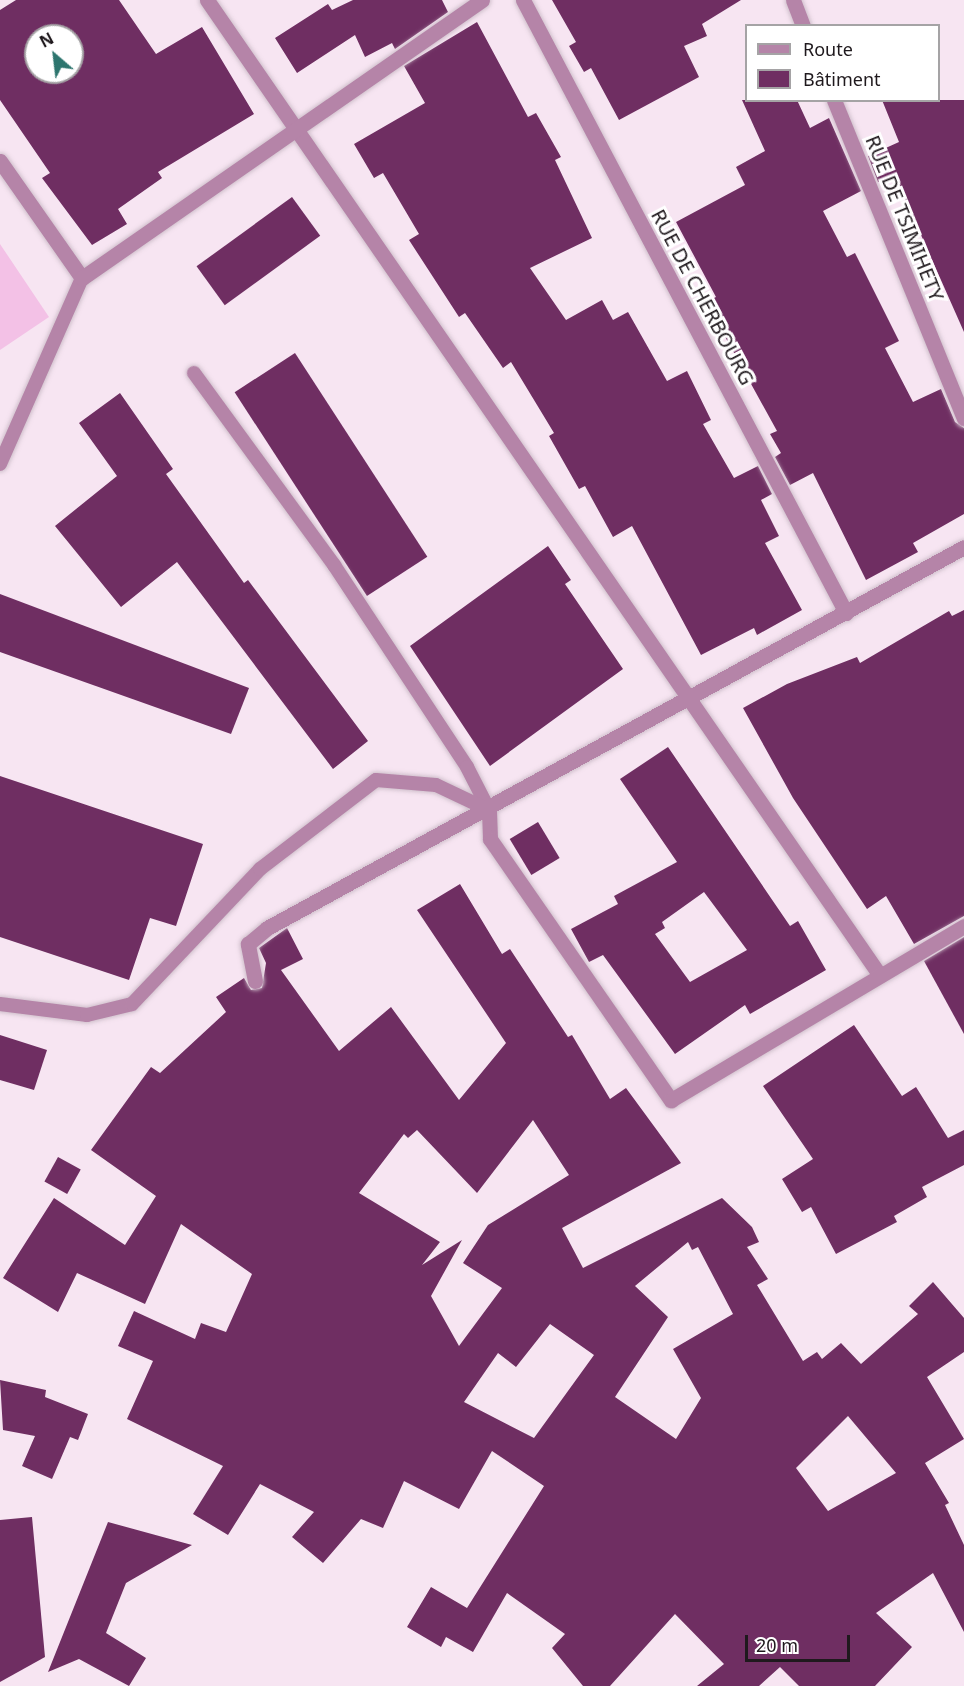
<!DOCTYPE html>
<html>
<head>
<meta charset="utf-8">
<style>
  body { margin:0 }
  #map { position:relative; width:964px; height:1686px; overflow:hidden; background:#f7e5f2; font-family:"Noto Sans",sans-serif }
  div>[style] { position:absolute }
  .green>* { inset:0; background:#f3c1e6 }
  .building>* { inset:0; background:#6f2e62; transform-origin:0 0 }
  .roads { filter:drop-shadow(0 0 2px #d0c0cc) drop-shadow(0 0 2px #d0c0cc) }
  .service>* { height:14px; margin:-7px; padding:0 7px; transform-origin:7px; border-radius:7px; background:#b584a8 }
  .minor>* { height:15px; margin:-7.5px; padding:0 7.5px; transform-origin:7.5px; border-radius:7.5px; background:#b584a8 }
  span { translate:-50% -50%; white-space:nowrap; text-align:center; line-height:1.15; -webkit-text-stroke:6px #fff; paint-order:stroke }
  .street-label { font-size:20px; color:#1f191d }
  .legend { position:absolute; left:745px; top:24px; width:195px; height:78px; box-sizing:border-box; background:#fff; border:2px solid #a5a3a5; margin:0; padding:8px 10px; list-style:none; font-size:18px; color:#1f191d }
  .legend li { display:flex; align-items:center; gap:12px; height:30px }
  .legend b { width:30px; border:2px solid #a5a3a5 }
  .north { position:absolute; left:24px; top:24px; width:60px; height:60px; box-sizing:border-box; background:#fff; border:2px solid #a5a3a5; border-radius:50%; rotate:332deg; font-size:16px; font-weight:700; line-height:24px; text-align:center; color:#1f191d }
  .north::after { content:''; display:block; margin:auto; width:21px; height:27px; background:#2d756e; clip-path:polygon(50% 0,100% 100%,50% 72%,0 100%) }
  .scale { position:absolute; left:745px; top:1635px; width:105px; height:27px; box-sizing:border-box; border:3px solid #1f191d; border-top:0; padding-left:8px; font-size:18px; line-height:21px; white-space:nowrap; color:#1f191d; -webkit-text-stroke:4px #fff; paint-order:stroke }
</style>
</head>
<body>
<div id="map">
  <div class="green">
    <div style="clip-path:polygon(0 244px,49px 317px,0 350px)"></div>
  </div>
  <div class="building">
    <div style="clip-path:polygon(evenodd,16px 0,119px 0,156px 54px,202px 27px,254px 114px,158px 172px,162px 178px,118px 209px,127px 224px,92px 245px,42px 178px,50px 173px,0 100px,0 10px,16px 0,36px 36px,72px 36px,72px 72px,36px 72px,36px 36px)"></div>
    <div style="clip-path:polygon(353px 0,442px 0,448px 12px,395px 49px,392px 43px,365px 57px,355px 35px,297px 73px,275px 38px,328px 4px,332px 10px)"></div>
    <div style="clip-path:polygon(552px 0,741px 0,702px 24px,707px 36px,684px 46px,699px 77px,619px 120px,591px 68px,584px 72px,569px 46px,576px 42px)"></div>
    <div style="clip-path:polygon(477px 22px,528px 117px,536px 113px,561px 157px,555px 160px,592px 238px,530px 268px,566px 320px,602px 300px,613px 320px,628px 312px,667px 381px,687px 371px,711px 420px,703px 424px,734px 478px,758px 466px,772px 494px,761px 500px,779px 536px,765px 543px,802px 610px,757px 635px,754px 628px,701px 655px,632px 526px,613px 537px,585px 486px,579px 489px,549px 436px,554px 433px,511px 362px,503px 368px,465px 313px,459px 317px,409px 240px,419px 234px,383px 173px,374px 178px,354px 144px,425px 103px,404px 66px)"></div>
    <div style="clip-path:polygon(742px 100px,797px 100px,810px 128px,829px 118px,861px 191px,823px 211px,847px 257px,855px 253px,899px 341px,885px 348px,913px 402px,941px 389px,955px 422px,964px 428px,964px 514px,913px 543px,918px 552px,866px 580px,813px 473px,790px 485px,775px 457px,781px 453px,770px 434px,777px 431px,706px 302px,716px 297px,676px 222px,745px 185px,736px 167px,765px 151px)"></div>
    <div style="clip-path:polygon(882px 100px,964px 100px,964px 332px,894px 174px,878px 182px,868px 156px,899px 142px)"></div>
    <div style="left:292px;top:197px;width:48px;height:118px;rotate:54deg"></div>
    <div style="left:295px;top:353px;width:243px;height:72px;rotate:57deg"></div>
    <div style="clip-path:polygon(120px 393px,173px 469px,166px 474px,244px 583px,248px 580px,368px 741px,333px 769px,177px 562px,121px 607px,55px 526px,117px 476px,79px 423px)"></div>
    <div style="clip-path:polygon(548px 546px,571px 580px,565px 584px,623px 669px,490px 766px,410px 646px)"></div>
    <div style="clip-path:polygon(0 594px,249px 688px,231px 734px,0 652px)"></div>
    <div style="clip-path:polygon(964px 610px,964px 916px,914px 944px,886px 896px,867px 909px,793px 798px,743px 708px,787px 684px,857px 657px,860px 663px,949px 611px,952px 616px)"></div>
    <div style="clip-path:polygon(evenodd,668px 747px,790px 926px,798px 921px,826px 970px,750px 1014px,745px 1005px,675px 1054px,603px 955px,589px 962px,571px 929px,618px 904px,614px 896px,677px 862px,620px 779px,668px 747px,704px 892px,747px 950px,690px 982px,655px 934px,665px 928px,662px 922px,704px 892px)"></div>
    <div style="clip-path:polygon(0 776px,203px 844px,176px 926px,150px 918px,129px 980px,0 937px)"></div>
    <div style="left:538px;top:822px;width:42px;height:33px;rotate:59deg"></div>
    <div style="clip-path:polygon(evenodd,460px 884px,502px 954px,510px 949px,568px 1037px,572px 1035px,610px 1099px,626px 1088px,681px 1163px,562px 1228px,583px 1268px,722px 1198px,752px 1227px,759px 1242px,747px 1247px,768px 1279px,757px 1285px,803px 1361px,817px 1352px,822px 1359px,841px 1343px,861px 1364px,918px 1314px,909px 1306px,933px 1282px,964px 1318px,964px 1352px,927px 1377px,964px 1439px,925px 1463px,949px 1503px,945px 1505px,964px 1545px,964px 1632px,933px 1573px,876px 1613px,912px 1647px,875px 1686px,799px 1686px,780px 1667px,759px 1686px,697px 1686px,724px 1664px,675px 1614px,610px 1686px,583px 1686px,552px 1648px,565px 1634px,507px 1593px,473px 1652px,446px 1637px,441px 1647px,407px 1627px,431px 1587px,467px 1608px,544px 1486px,492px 1451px,459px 1509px,404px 1481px,383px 1528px,361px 1519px,323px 1563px,292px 1537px,314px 1512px,260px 1484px,228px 1535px,193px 1514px,223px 1466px,127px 1419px,153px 1361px,118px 1346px,134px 1311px,195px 1339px,201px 1323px,226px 1332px,252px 1274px,181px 1224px,145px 1304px,77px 1273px,58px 1312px,3px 1278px,54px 1198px,125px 1245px,156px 1196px,91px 1150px,151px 1067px,160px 1073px,226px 1012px,216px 997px,244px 978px,251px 990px,262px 988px,266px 963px,259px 948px,287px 928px,303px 959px,281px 970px,339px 1051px,391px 1007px,459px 1100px,506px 1043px,417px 910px,460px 884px,533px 1120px,569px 1175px,488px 1225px,463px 1263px,502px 1288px,459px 1346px,431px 1296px,462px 1240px,422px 1265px,440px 1242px,359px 1193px,404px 1134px,408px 1138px,417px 1130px,477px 1193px,533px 1120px,460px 884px,688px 1242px,692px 1250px,698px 1247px,733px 1314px,673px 1349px,701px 1398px,676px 1439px,615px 1397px,668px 1317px,635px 1286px,688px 1242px,460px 884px,550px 1324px,594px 1355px,534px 1438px,464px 1402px,498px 1353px,516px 1367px,550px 1324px,460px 884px,848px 1416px,896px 1473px,828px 1511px,796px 1468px,848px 1416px)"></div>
    <div style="clip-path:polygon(964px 937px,964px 1034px,924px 961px)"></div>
    <div style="clip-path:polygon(854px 1025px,902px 1096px,916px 1087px,948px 1138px,964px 1130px,964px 1165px,922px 1187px,927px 1197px,894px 1216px,897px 1222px,836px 1254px,811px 1207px,802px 1212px,782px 1179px,813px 1159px,763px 1086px)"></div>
    <div style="clip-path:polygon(0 1035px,47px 1050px,34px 1090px,0 1080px)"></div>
    <div style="left:58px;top:1157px;width:26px;height:28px;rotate:29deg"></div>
    <div style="clip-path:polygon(0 1380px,46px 1390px,45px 1397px,88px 1414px,78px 1440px,70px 1437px,52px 1479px,22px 1466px,35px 1436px,3px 1430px)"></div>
    <div style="clip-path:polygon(32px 1517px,45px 1657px,0 1682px,0 1520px)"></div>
    <div style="clip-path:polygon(108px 1522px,192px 1545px,126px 1583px,106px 1633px,146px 1658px,129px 1686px,79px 1659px,48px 1672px)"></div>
  </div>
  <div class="roads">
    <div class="service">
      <div style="left:194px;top:373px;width:238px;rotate:53.9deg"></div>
      <div style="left:334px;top:565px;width:242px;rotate:56.6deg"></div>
      <div style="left:467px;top:767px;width:48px;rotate:62.9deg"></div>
      <div style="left:0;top:464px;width:203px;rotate:-66.2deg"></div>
      <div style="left:0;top:1004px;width:88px;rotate:7.2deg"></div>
      <div style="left:87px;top:1015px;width:46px;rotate:-13.7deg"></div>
      <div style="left:132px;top:1004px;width:186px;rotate:-46.5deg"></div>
      <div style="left:260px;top:869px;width:146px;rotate:-37.5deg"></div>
      <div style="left:376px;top:780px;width:60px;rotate:4.8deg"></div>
      <div style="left:436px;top:785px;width:59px;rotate:25.3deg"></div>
    </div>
    <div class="minor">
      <div style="left:207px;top:0;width:1183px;rotate:55.4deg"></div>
      <div style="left:523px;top:0;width:693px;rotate:62.21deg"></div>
      <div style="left:793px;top:0;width:28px;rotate:69deg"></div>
      <div style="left:834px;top:100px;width:344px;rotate:67.8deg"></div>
      <div style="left:0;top:161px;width:143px;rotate:55deg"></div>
      <div style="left:82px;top:278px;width:487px;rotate:-34.8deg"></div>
      <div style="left:489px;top:810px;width:29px;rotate:88deg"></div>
      <div style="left:490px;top:839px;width:318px;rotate:55.3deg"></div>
      <div style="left:671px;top:1100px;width:341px;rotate:-30.7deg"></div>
      <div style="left:255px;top:981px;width:38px;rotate:-101deg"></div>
      <div style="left:248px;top:944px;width:25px;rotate:-40deg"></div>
      <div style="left:267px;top:928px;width:794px;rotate:-28.66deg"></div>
    </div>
  </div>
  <div class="street-label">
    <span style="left:905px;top:218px;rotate:68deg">RUE DE TSIMIHETY</span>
    <span style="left:703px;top:297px;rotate:62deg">RUE DE CHERBOURG</span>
  </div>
  <ul class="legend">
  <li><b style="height:8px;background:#b584a8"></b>Route</li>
  <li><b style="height:16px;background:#6f2e62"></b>Bâtiment</li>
  </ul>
  <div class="north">N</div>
  <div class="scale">20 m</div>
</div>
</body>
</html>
